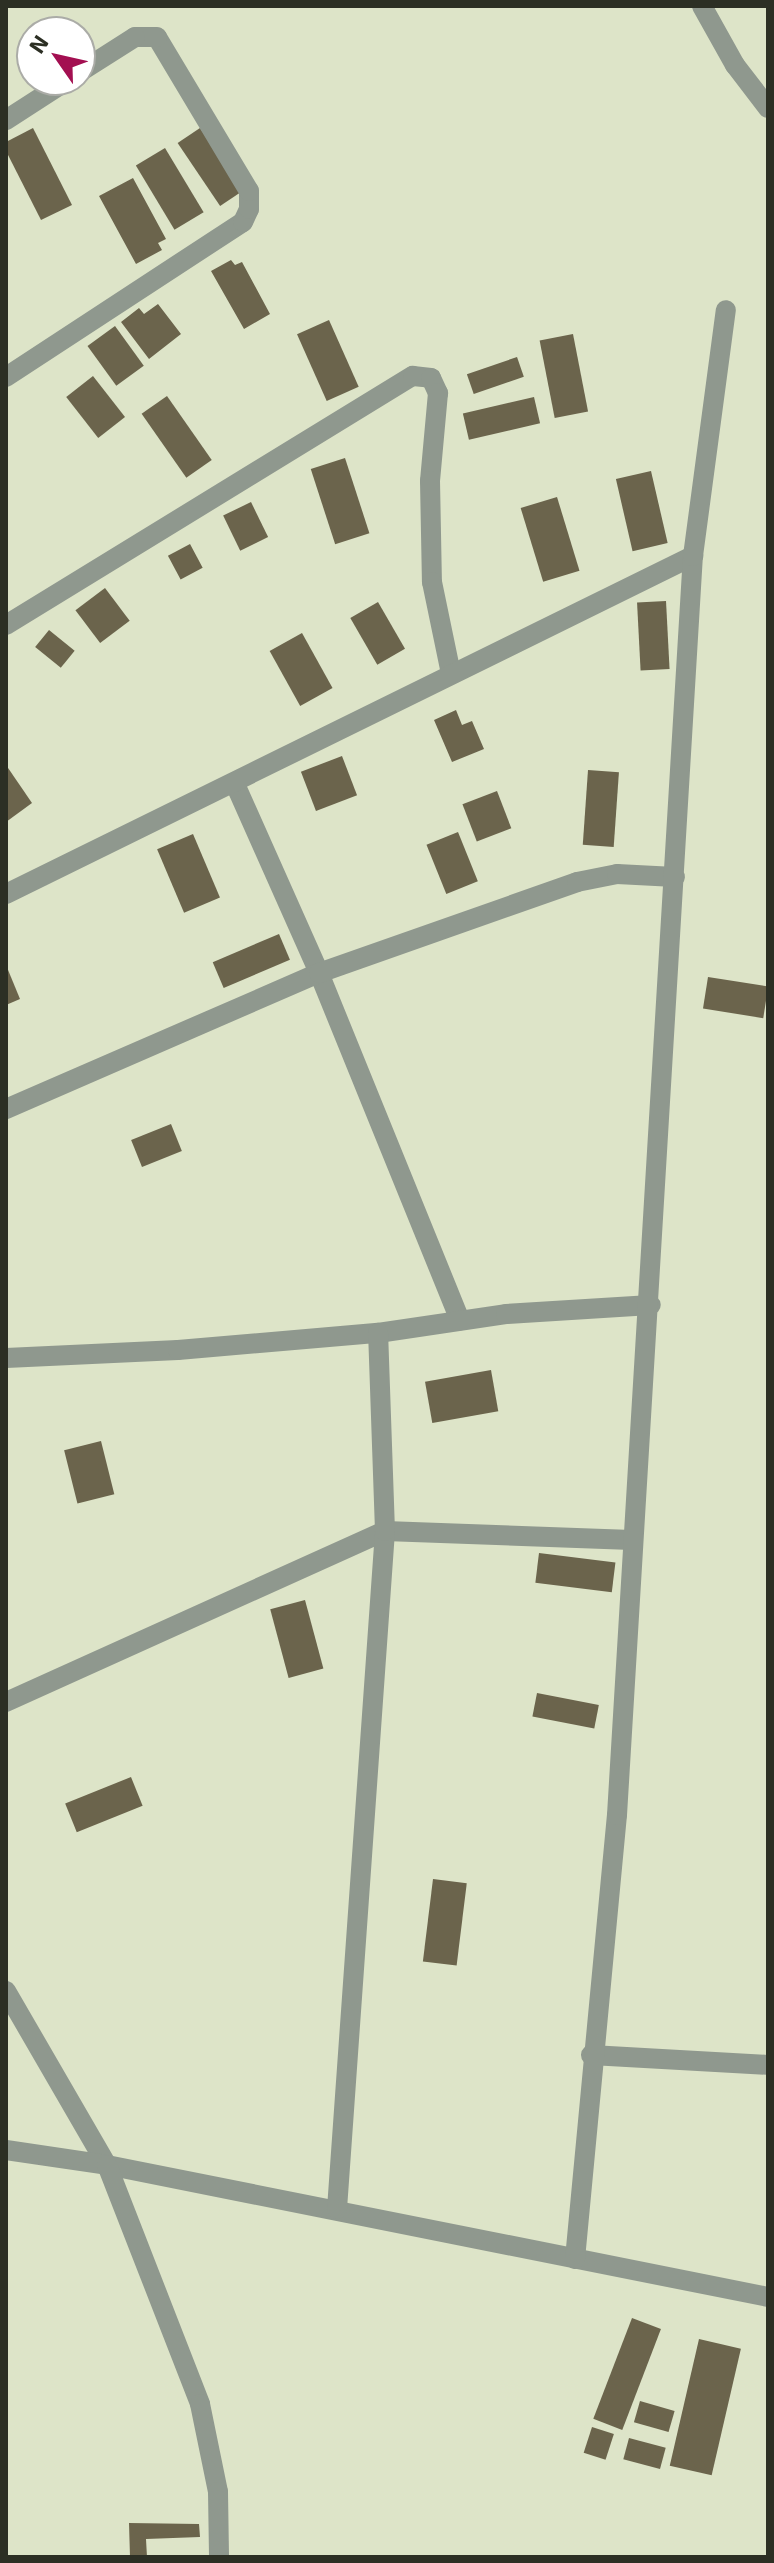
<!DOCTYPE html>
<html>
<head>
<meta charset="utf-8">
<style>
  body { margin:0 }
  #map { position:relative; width:774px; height:2563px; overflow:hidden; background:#dde4c8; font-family:"Exo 2",sans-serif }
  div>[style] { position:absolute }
  .building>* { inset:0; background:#6b644c; transform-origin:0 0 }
  .minor>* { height:20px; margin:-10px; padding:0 10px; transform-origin:10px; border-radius:10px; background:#8f988e }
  span { translate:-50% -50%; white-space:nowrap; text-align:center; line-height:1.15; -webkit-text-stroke:8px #fff; paint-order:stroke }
  .frame { position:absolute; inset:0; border:8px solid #2c2f24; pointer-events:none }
  .north { position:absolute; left:16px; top:16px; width:80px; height:80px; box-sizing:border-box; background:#fff; border:2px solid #abaca7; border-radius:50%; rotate:304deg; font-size:22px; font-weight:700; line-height:32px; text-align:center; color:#2c2f24 }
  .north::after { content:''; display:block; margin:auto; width:28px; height:36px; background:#a30f51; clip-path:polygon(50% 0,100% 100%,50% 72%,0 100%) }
</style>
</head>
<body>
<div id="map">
  <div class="building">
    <div style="clip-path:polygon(33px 128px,72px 205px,41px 220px,6px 151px,6px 142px)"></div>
    <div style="left:200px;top:128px;width:76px;height:27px;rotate:56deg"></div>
    <div style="left:165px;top:148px;width:75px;height:34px;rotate:59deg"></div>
    <div style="clip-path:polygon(133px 178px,166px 239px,158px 243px,162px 250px,136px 264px,99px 196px)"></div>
    <div style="clip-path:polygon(231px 260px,235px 265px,242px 262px,270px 314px,244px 329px,211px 271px)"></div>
    <div style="clip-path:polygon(158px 304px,181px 334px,149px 359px,121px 322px,139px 308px,144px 314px)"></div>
    <div style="left:329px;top:320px;width:73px;height:35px;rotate:66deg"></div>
    <div style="left:115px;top:326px;width:49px;height:34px;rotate:54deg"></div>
    <div style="left:573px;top:334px;width:79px;height:34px;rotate:79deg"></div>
    <div style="left:517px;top:357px;width:21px;height:53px;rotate:71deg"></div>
    <div style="left:93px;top:376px;width:52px;height:34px;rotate:52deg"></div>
    <div style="left:167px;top:396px;width:78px;height:31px;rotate:55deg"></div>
    <div style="left:534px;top:397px;width:27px;height:73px;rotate:77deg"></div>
    <div style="left:345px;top:458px;width:79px;height:36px;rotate:72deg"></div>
    <div style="left:651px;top:471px;width:74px;height:36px;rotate:77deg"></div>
    <div style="left:557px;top:497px;width:77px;height:38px;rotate:73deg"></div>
    <div style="left:251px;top:502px;width:39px;height:31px;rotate:64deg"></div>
    <div style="left:190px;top:544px;width:27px;height:25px;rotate:62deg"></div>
    <div style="left:105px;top:588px;width:41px;height:37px;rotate:53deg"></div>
    <div style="left:666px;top:601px;width:68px;height:29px;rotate:87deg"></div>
    <div style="left:378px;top:602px;width:54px;height:32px;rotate:60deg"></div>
    <div style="left:49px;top:630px;width:33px;height:22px;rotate:39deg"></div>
    <div style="left:302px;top:633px;width:63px;height:37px;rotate:61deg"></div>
    <div style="clip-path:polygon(456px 710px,462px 725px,472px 721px,484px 749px,452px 762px,434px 720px)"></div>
    <div style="left:342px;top:756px;width:42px;height:44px;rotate:69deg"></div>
    <div style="clip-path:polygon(6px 765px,32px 803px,6px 822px)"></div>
    <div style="left:588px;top:770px;width:31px;height:75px;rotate:4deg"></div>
    <div style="left:497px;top:791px;width:40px;height:37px;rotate:69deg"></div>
    <div style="left:458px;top:832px;width:53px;height:34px;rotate:68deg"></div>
    <div style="left:193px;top:834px;width:69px;height:39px;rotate:67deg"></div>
    <div style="left:279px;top:934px;width:28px;height:72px;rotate:67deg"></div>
    <div style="clip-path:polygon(6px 965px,20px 999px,6px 1005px)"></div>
    <div style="left:708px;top:977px;width:61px;height:32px;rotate:9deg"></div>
    <div style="left:171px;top:1124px;width:29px;height:43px;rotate:68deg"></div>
    <div style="left:491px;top:1370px;width:42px;height:67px;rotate:80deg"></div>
    <div style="left:101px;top:1441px;width:55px;height:38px;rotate:76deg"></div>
    <div style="left:539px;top:1553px;width:77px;height:30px;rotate:7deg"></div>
    <div style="left:305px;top:1600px;width:71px;height:36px;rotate:75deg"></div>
    <div style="left:537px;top:1693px;width:63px;height:24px;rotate:11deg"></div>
    <div style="left:131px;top:1777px;width:31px;height:71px;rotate:68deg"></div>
    <div style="left:433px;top:1879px;width:34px;height:83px;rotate:7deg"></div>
    <div style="left:632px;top:2318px;width:31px;height:108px;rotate:21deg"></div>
    <div style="left:699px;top:2339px;width:43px;height:130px;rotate:13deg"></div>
    <div style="left:640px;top:2401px;width:36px;height:22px;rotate:16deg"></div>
    <div style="left:592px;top:2427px;width:23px;height:27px;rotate:18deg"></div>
    <div style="left:629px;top:2438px;width:38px;height:22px;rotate:15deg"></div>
    <div style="clip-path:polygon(129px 2523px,199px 2524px,200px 2537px,146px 2539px,147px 2557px,130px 2557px)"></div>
  </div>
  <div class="minor">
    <div style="left:702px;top:6px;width:68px;rotate:60.8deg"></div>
    <div style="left:735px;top:65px;width:54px;rotate:52.5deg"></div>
    <div style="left:6px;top:120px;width:74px;rotate:-32.8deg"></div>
    <div style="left:6px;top:377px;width:283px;rotate:-33.2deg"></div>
    <div style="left:243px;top:222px;width:14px;rotate:-65deg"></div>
    <div style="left:249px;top:209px;width:18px;rotate:-90deg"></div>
    <div style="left:249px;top:191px;width:179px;rotate:-120.9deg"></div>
    <div style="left:157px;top:37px;width:22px;rotate:180deg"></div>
    <div style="left:135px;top:37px;width:65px;rotate:147.5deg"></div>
    <div style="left:6px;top:625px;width:477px;rotate:-31.5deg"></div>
    <div style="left:413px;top:376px;width:18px;rotate:6deg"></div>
    <div style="left:431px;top:378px;width:17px;rotate:65deg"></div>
    <div style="left:438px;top:393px;width:88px;rotate:95.2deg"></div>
    <div style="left:430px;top:481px;width:101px;rotate:88.9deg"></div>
    <div style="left:432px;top:582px;width:94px;rotate:78.3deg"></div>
    <div style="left:235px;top:784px;width:207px;rotate:66deg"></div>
    <div style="left:319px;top:973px;width:375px;rotate:67.9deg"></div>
    <div style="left:6px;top:894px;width:766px;rotate:-26.2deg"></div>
    <div style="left:6px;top:1109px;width:341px;rotate:-23.5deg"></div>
    <div style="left:319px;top:973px;width:274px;rotate:-19.4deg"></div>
    <div style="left:577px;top:882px;width:41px;rotate:-11.3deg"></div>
    <div style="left:617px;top:874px;width:58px;rotate:3deg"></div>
    <div style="left:6px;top:1358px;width:172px;rotate:-2.7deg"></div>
    <div style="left:178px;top:1350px;width:201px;rotate:-4.9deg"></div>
    <div style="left:378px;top:1333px;width:129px;rotate:-8.4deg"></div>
    <div style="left:506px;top:1314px;width:145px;rotate:-3.6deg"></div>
    <div style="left:6px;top:1702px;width:416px;rotate:-24.3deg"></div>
    <div style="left:385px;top:1531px;width:247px;rotate:2.1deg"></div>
    <div style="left:6px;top:1991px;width:201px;rotate:59.9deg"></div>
    <div style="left:107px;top:2165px;width:674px;rotate:11.29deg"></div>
    <div style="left:591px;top:2055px;width:177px;rotate:3.2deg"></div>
    <div style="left:6px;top:2150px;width:102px;rotate:8.4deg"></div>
    <div style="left:107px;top:2165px;width:256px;rotate:68.7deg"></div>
    <div style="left:200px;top:2404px;width:90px;rotate:78.4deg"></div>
    <div style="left:218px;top:2492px;width:65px;rotate:89.1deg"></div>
    <div style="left:337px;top:2209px;width:680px;rotate:-85.95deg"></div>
    <div style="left:385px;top:1531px;width:198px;rotate:-92deg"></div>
    <div style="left:575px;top:2259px;width:446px;rotate:-84.6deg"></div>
    <div style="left:617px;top:1815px;width:1261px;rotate:-86.55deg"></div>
    <div style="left:693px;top:556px;width:248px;rotate:-82.4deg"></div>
  </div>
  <div class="frame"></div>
  <div class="north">N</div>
</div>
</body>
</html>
